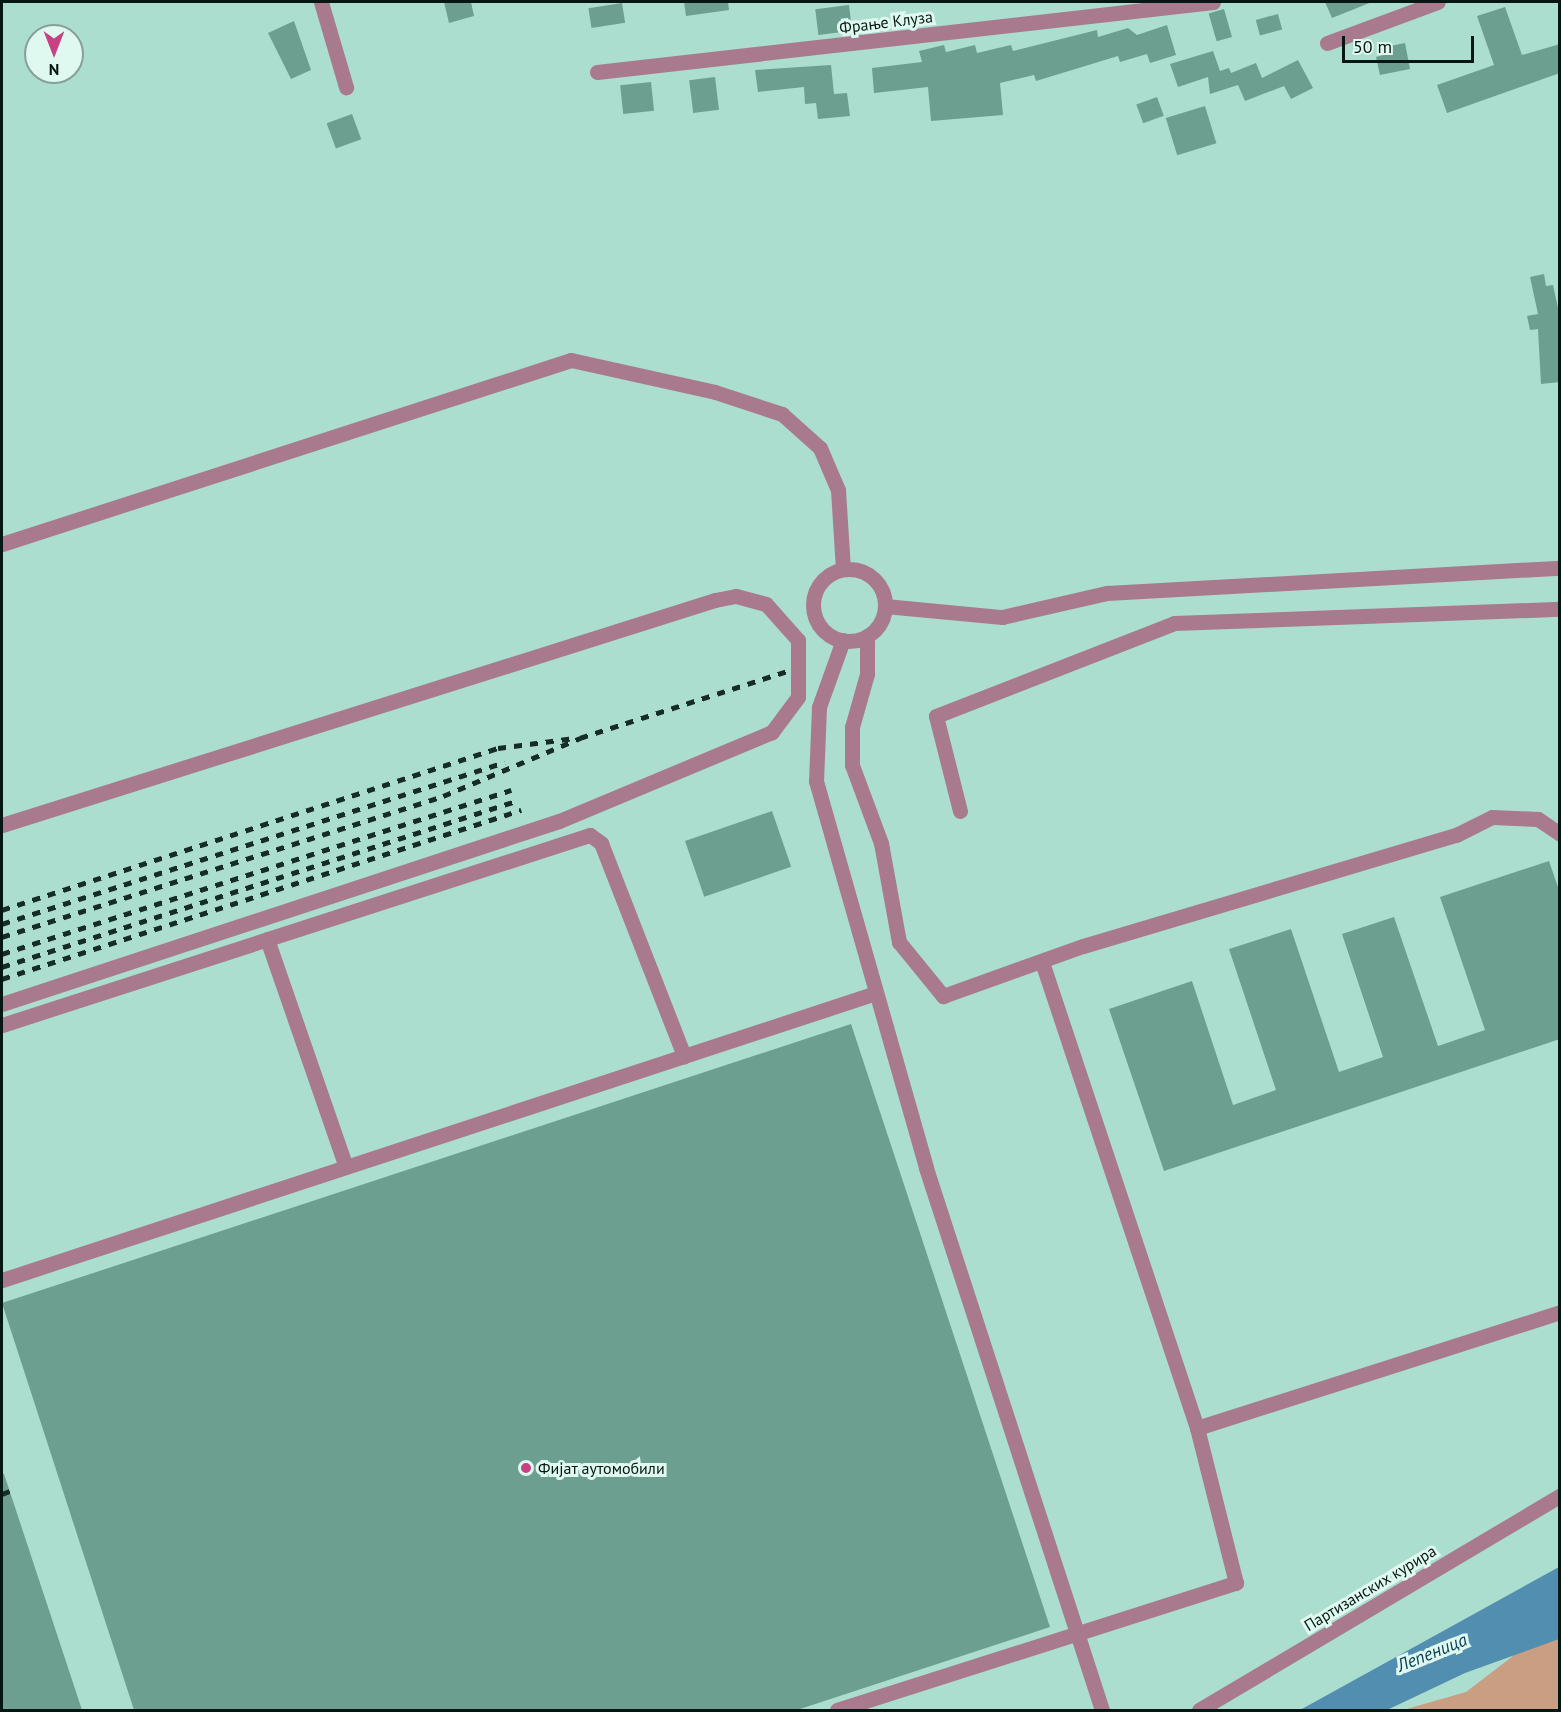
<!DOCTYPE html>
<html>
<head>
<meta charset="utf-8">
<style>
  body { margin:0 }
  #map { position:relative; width:1561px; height:1712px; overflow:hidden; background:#abdece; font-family:"PT Sans",sans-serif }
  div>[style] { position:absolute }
  .green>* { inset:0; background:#ca9e82 }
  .water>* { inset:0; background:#518eaf }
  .building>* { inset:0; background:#6d9f90; transform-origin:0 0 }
  .minor>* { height:15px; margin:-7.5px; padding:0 7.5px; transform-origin:7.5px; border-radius:7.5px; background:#a97a8d }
  .minor>.ring { margin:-7.5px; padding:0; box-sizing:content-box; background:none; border:15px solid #a97a8d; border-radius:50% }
  .rail>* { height:4.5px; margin-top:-2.25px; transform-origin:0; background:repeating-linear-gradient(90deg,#162c26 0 8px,transparent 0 16px) }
  .dots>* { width:16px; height:16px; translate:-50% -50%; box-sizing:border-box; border:3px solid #dff9f0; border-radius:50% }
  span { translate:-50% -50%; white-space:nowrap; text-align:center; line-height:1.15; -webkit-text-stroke:6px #dff9f0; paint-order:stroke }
  .street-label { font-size:16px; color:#041712 }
  .poi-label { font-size:16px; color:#041712 }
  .left { translate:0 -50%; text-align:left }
  .water-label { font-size:18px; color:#0c4057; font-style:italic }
  .frame { position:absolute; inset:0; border:3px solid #041712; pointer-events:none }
  .north { position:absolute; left:24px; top:24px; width:60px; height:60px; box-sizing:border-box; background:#dff9f0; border:2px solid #879f97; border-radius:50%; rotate:180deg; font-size:16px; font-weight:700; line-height:24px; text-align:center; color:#041712 }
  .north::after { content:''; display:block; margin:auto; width:21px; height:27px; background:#c74284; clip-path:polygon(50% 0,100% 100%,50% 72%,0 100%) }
  .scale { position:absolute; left:1342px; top:36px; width:132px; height:27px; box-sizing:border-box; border:3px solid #041712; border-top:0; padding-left:8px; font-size:18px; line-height:21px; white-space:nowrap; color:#041712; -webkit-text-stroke:4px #dff9f0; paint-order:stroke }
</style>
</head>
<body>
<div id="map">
  <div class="green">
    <div style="clip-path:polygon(1559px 1632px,1559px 1710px,1403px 1710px,1466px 1692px,1534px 1640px)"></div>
  </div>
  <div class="water">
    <div style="clip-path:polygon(1559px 1567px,1559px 1639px,1465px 1673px,1387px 1710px,1300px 1710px)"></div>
  </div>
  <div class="building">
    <div style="clip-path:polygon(444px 2px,471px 2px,474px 16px,449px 23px)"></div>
    <div style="clip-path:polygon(684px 2px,728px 2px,729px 10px,686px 16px)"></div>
    <div style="clip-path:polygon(1325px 2px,1372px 2px,1332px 18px)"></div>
    <div style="left:622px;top:3px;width:20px;height:34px;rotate:81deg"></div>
    <div style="left:849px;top:5px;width:26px;height:34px;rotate:83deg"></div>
    <div style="clip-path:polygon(1505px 7px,1522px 55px,1560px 44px,1560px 73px,1447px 113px,1437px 85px,1494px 65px,1477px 16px)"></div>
    <div style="left:1224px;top:9px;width:29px;height:16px;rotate:74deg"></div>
    <div style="left:1278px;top:14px;width:16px;height:23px;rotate:75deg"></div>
    <div style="clip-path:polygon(294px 21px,311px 70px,291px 79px,268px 33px)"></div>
    <div style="clip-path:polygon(1167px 25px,1176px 55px,1150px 63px,1147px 54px,1120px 62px,1118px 56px,1036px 81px,1034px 75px,1000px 83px,1003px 115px,931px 121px,928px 87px,874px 93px,872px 68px,922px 62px,919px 51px,944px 45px,946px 52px,975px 45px,977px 53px,1011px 45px,1013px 51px,1097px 30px,1098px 37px,1128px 28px,1137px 35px)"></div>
    <div style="clip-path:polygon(1405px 43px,1410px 69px,1380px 75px,1376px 57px,1387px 54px,1385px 47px)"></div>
    <div style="clip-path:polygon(1213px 51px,1220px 71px,1229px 68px,1231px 73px,1256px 63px,1262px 78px,1298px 60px,1313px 88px,1291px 99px,1284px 86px,1245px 101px,1238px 85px,1210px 94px,1208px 77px,1178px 87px,1170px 64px)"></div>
    <div style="clip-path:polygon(831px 65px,834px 94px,847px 93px,850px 116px,818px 119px,816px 103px,805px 104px,804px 87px,758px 92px,755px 70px)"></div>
    <div style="left:715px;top:77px;width:33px;height:26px;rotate:83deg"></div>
    <div style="left:651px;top:82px;width:29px;height:31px;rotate:84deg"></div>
    <div style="left:1157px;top:97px;width:20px;height:22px;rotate:70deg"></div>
    <div style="left:1205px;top:106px;width:39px;height:41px;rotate:73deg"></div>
    <div style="left:352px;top:114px;width:27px;height:27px;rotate:70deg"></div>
    <div style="clip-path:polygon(1544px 274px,1546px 286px,1553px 285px,1560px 317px,1560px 382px,1541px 384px,1538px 329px,1530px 330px,1527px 316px,1538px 314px,1530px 277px)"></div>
    <div style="left:772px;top:811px;width:59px;height:92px;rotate:71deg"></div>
    <div style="clip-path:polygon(1549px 861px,1560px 893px,1560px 1039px,1164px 1171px,1109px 1009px,1192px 981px,1233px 1105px,1276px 1090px,1229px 949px,1291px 929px,1339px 1072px,1383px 1057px,1342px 934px,1394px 917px,1438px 1046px,1485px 1030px,1440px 897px)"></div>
    <div style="clip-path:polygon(851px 1024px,1050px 1627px,797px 1710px,134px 1710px,2px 1303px)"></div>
    <div style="clip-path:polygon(2px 1474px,4px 1474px,82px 1710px,2px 1710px)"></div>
  </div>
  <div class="minor">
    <div style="left:321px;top:2px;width:89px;rotate:73.6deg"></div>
    <div style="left:1327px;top:43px;width:118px;rotate:-20.3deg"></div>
    <div style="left:597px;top:72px;width:620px;rotate:-6.48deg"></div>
    <div style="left:2px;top:544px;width:598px;rotate:-17.92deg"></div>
    <div style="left:571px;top:360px;width:148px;rotate:12.5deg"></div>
    <div style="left:715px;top:392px;width:71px;rotate:18.2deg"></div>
    <div style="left:782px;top:414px;width:51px;rotate:41.8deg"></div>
    <div style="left:820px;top:448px;width:46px;rotate:66.8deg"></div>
    <div style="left:838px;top:490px;width:79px;rotate:86.4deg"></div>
    <div class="ring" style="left:813px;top:569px;width:57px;height:57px"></div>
    <div style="left:885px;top:606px;width:118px;rotate:5.4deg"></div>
    <div style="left:1002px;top:617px;width:108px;rotate:-12.9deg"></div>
    <div style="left:1107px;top:593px;width:454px;rotate:-3.2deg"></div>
    <div style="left:867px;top:636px;width:38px;rotate:90deg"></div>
    <div style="left:867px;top:674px;width:55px;rotate:105.8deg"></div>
    <div style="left:852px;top:727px;width:38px;rotate:90deg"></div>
    <div style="left:852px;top:765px;width:83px;rotate:69.6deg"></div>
    <div style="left:881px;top:843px;width:101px;rotate:79.7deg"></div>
    <div style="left:899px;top:942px;width:70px;rotate:50.8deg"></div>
    <div style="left:943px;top:996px;width:149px;rotate:-19.7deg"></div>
    <div style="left:1083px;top:946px;width:389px;rotate:-16.6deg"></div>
    <div style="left:1456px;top:835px;width:40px;rotate:-26.6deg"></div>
    <div style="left:1492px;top:817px;width:46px;rotate:2.5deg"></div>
    <div style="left:1538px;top:819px;width:27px;rotate:34deg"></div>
    <div style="left:843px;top:640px;width:71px;rotate:109.7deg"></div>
    <div style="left:819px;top:707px;width:74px;rotate:92.3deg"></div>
    <div style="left:816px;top:781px;width:402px;rotate:74.1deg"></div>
    <div style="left:926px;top:1168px;width:570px;rotate:72.01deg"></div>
    <div style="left:960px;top:811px;width:98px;rotate:-104.2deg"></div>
    <div style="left:936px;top:716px;width:256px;rotate:-21.3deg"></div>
    <div style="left:1174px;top:623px;width:386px;rotate:-2.1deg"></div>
    <div style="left:2px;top:825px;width:748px;rotate:-17.51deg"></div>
    <div style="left:715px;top:600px;width:21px;rotate:-11deg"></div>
    <div style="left:736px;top:596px;width:31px;rotate:15deg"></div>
    <div style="left:766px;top:604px;width:48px;rotate:48.4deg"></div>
    <div style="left:798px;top:640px;width:57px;rotate:90deg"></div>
    <div style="left:798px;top:697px;width:44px;rotate:126.6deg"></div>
    <div style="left:772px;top:732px;width:231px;rotate:157.3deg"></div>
    <div style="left:559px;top:821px;width:586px;rotate:161.81deg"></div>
    <div style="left:267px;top:939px;width:241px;rotate:70.9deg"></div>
    <div style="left:2px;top:1025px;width:618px;rotate:-17.91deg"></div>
    <div style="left:590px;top:835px;width:14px;rotate:36deg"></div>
    <div style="left:601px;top:843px;width:229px;rotate:68.7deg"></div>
    <div style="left:2px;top:1280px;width:920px;rotate:-18.18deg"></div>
    <div style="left:1197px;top:1428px;width:381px;rotate:-17.7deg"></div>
    <div style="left:837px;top:1710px;width:419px;rotate:-17.7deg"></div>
    <div style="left:1236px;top:1583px;width:160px;rotate:-104.1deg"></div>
    <div style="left:1197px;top:1428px;width:492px;rotate:-108.4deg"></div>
    <div style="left:1199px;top:1710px;width:420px;rotate:-30.7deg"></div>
  </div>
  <div class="rail">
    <div style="left:2px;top:910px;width:522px;rotate:-18.09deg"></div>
    <div style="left:498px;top:748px;width:77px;rotate:-7.5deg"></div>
    <div style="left:2px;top:924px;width:528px;rotate:-17.85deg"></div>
    <div style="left:2px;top:937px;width:463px;rotate:-17.7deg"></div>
    <div style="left:443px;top:796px;width:149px;rotate:-22.9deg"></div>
    <div style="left:580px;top:738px;width:221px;rotate:-17.9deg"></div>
    <div style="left:2px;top:954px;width:535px;rotate:-17.86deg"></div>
    <div style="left:2px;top:967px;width:540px;rotate:-17.9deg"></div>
    <div style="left:2px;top:979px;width:546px;rotate:-18.04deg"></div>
    <div style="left:2px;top:1494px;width:9px;rotate:-21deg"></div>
  </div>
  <div class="dots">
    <div style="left:526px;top:1468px;background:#c74284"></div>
  </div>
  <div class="street-label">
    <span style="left:886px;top:22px;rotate:-7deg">Фрање Клуза</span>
    <span style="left:1370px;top:1588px;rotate:-31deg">Партизанских курира</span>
  </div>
  <div class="poi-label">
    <span class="left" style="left:538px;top:1468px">Фијат аутомобили</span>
  </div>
  <div class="water-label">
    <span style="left:1432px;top:1653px;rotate:-22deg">Лепеница</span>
  </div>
  <div class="frame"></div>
  <div class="north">N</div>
  <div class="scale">50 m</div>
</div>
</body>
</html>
